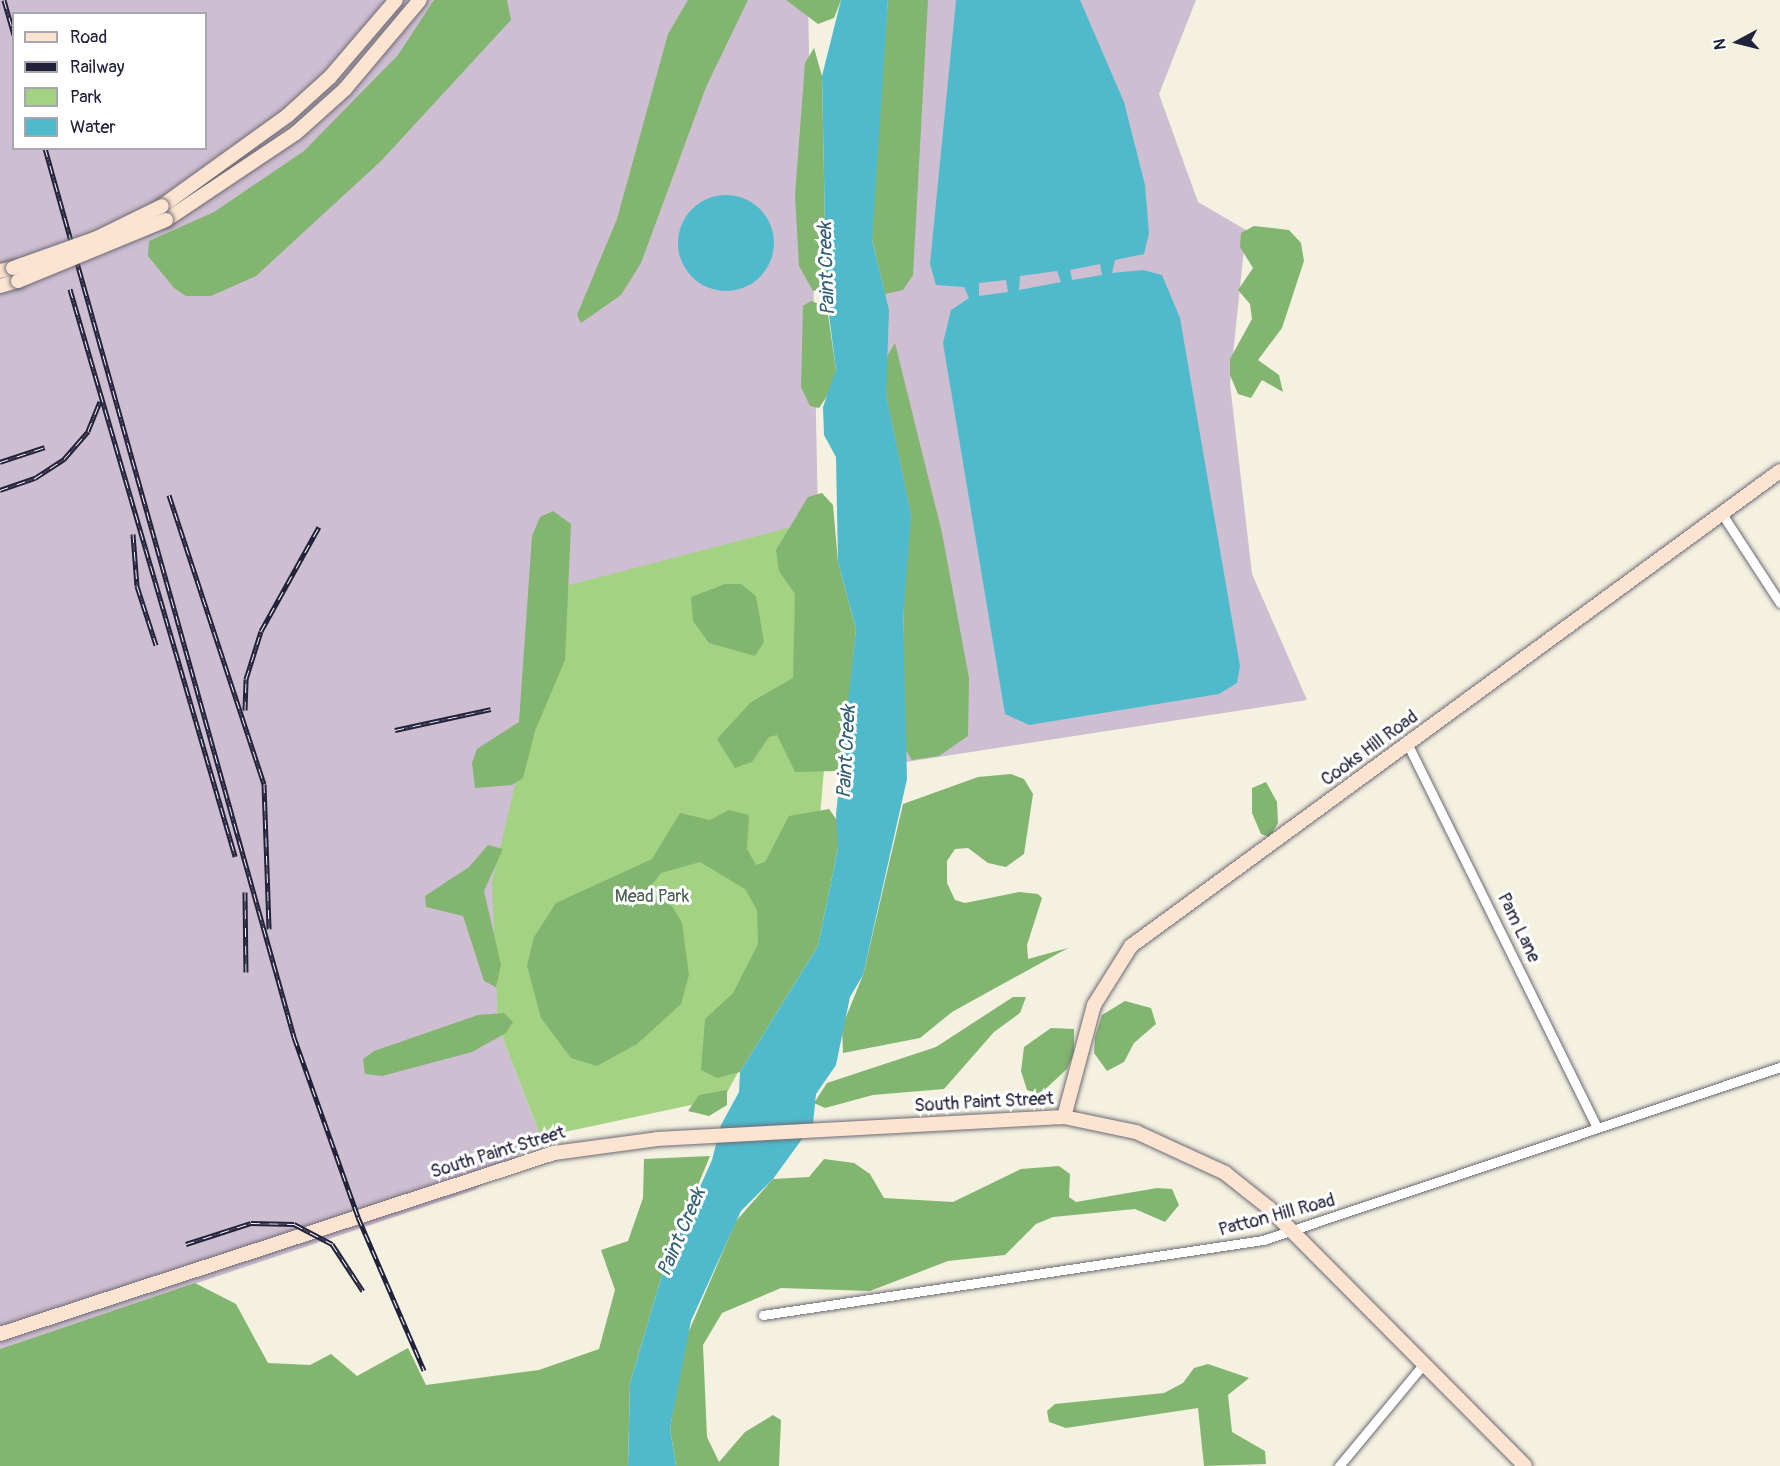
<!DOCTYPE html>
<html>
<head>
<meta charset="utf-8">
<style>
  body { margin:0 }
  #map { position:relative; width:1780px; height:1466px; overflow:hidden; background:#f4f1e0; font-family:Pangolin,sans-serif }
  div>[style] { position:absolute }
  .industrial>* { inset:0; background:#cebed1 }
  .green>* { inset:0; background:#a3d382 }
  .forest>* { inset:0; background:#82b570 }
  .water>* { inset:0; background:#50bacd }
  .round { border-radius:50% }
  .roads { filter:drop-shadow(0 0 2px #6c6a75) drop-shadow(0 0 2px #6c6a75) }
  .street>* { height:9px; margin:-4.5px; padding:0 4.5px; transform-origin:4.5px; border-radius:4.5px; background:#fff }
  .secondary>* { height:14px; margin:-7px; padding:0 7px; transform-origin:7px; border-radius:7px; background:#fde4d1 }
  .rail>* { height:5px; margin-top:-2.5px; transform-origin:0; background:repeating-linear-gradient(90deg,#fff 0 9px,#22223b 0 18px); box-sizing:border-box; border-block:2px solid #22223b }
  .bridges { filter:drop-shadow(0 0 2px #6c6a75) drop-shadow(0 0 2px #6c6a75) }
  .secondary-bridge>* { height:14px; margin:-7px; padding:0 7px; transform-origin:7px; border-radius:7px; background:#fde4d1 }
  span { translate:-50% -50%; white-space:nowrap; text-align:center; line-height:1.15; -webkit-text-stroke:6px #fff; paint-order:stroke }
  .street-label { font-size:18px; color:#22223b }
  .park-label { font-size:18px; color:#4f6054 }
  .water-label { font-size:20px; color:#345f75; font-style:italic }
  .legend { position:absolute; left:12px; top:12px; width:195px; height:138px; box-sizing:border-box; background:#fff; border:2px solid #a7a7b1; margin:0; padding:8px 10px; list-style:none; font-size:18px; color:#22223b }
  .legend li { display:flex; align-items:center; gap:12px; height:30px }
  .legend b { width:30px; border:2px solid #a7a7b1 }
  .north { position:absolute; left:1708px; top:12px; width:60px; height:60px; -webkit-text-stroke:4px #fff; paint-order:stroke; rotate:263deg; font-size:16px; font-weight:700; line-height:24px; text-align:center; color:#22223b }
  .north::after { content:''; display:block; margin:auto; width:21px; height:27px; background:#22223b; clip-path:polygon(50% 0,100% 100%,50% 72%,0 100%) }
</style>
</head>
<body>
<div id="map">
  <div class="industrial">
    <div style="clip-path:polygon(evenodd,0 0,808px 0,818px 520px,498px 1026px,541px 1137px,475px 1190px,0 1349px,0 0,14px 14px,206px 14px,206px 148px,14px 148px,14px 14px)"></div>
    <div style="clip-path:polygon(898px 0,1196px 0,1159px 94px,1198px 202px,1246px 230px,1230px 384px,1252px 574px,1307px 700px,906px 762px,879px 382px)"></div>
  </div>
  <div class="green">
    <div style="clip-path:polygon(818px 520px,833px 667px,809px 942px,724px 1098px,541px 1137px,498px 1026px,492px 882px,562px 587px)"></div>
  </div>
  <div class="forest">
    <div style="clip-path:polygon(434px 0,507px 0,511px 20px,381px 161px,256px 276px,211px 296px,186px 296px,174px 288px,148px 256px,149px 241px,214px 212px,304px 151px,398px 55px)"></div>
    <div style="clip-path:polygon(688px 0,748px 0,706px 87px,641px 263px,621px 295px,581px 323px,577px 315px,617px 219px,668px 34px)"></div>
    <div style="clip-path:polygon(786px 0,841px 0,834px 18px,818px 24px)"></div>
    <div style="clip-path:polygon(888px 0,928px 0,913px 275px,903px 290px,885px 294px,872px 240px,873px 176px)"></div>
    <div style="clip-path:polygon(814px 48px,822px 76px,826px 276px,821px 289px,813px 291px,799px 266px,795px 195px,805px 63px)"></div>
    <div style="clip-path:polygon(1254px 226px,1289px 230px,1301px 243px,1304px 261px,1282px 328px,1258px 360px,1279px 375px,1283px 392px,1262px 380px,1251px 398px,1238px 394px,1230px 375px,1230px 359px,1252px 319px,1250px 304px,1238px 290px,1253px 268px,1240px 247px,1241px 233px)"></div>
    <div style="clip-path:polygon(811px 301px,827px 307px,836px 370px,832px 389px,819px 408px,810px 406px,801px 387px,803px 306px)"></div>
    <div style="clip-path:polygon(895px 343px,942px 533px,969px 678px,968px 736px,939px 756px,912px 760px,902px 744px,904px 572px,911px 515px,886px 395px,886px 358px)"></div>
    <div style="clip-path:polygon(822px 493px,833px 505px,838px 562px,856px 629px,843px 765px,836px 771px,795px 772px,777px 735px,769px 737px,752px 762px,735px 768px,717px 739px,751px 702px,793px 678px,795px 594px,779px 571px,776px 550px,808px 497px)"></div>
    <div style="clip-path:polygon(553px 511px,571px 524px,565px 660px,535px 731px,523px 778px,512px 785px,475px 788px,472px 763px,477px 749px,519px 722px,532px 536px,540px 517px)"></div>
    <div style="clip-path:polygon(725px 584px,741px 584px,756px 596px,764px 642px,755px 656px,709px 643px,693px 621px,691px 597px)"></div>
    <div style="clip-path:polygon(1011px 774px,1024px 779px,1033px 794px,1024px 854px,1006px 867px,988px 863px,968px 848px,955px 849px,947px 861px,947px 883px,955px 900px,965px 903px,1019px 892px,1038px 894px,1042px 898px,1027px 945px,1028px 959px,1068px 948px,952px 1012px,920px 1038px,843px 1053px,842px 1027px,863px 975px,903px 804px,978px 777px)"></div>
    <div style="clip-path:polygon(1266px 782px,1277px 802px,1278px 823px,1270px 837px,1261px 834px,1252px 813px,1252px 788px)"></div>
    <div style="clip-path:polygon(829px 809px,839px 823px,838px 848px,818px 946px,740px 1072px,717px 1078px,701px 1070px,705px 1019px,733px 993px,758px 944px,757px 910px,745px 889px,700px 862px,661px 873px,648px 890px,673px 907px,682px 923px,689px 975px,681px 1004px,637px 1044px,597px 1066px,571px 1058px,541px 1018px,527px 966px,534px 937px,556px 903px,652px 859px,680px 813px,710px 820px,729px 810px,749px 815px,747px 849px,756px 865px,765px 862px,789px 816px)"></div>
    <div style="clip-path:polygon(488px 845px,503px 849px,484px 891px,501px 965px,496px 987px,484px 981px,463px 916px,426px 907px,425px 896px,469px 867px)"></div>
    <div style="clip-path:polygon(1013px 997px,1026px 997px,1020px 1013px,994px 1032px,944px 1089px,873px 1095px,825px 1108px,814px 1103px,827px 1083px,936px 1047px)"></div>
    <div style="clip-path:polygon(1125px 1001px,1151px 1008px,1156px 1024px,1134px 1043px,1124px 1062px,1107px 1071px,1094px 1053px,1095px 1037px,1102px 1015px)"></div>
    <div style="clip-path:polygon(504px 1013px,513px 1022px,506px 1033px,472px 1052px,382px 1076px,365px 1074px,363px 1059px,374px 1051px,478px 1015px)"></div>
    <div style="clip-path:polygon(1051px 1028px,1074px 1029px,1074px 1053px,1067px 1069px,1040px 1094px,1027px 1090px,1021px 1071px,1024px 1047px)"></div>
    <div style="clip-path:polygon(727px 1090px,727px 1105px,709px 1116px,688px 1111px,699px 1095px)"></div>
    <div style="clip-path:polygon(710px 1156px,665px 1265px,630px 1383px,628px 1466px,0 1466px,0 1349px,195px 1283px,236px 1304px,268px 1363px,310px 1365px,331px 1354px,357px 1376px,408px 1348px,426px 1385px,539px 1370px,599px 1349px,615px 1290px,601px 1250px,628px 1241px,643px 1198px,644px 1159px)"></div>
    <div style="clip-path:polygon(824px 1159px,854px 1163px,870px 1174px,884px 1198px,953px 1202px,1021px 1169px,1059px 1166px,1070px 1174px,1069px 1197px,1076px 1202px,1157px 1188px,1172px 1189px,1179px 1205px,1165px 1222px,1135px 1209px,1053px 1217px,1036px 1224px,1005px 1255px,948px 1261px,870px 1291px,781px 1288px,722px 1313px,703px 1345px,707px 1437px,719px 1462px,745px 1432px,773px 1415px,781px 1420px,779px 1466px,676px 1466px,670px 1428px,686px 1338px,736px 1221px,773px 1179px,809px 1177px)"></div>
    <div style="clip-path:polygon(1208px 1364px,1249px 1378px,1228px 1395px,1232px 1432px,1265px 1451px,1266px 1464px,1204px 1466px,1198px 1408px,1066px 1428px,1049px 1422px,1047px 1411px,1055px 1404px,1164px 1393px,1183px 1383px,1194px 1368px)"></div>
  </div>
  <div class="water">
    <div style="clip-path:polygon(841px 0,888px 0,872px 240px,889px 310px,886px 395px,911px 515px,903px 619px,907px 779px,863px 975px,850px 997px,836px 1065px,816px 1094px,813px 1124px,773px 1179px,741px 1211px,691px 1321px,670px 1428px,676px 1466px,628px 1466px,630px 1383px,665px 1265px,712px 1160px,721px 1125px,739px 1092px,740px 1072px,818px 946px,838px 848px,836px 814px,856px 629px,838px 562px,836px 457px,824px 435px,823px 407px,836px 370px,829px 315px,820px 301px,826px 276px,822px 76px)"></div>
    <div style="clip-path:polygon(evenodd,956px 0,1080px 0,1124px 102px,1145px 185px,1149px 233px,1144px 254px,1115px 260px,1112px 273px,1143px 270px,1162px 275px,1180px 318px,1240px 666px,1237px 683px,1219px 694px,1029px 725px,1005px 714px,943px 343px,951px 310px,969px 298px,964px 287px,936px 285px,930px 264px,956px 0,1100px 264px,1102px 275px,1072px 280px,1070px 270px,1100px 264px,956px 0,1057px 271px,1061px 282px,1019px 290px,1020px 276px,1057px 271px,956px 0,1006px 280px,1008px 292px,979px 296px,979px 283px,1006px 280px)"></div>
    <div class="round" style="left:678px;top:195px;width:96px;height:96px"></div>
  </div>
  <div class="roads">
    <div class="street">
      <div style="left:1722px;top:514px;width:106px;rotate:56.9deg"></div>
      <div style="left:1408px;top:745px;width:426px;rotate:63.7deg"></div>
      <div style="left:763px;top:1315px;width:506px;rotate:-8.53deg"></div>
      <div style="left:1263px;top:1240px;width:545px;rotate:-18.5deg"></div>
      <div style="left:1339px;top:1466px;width:131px;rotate:-50.3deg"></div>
    </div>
    <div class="secondary">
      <div style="left:162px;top:206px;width:155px;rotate:-35.8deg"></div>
      <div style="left:288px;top:115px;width:57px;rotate:-42.1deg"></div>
      <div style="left:330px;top:77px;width:101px;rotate:-49.4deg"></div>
      <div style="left:166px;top:220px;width:156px;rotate:-33.8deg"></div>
      <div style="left:296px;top:133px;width:66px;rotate:-41.9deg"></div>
      <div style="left:345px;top:89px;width:116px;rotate:-49.9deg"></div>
      <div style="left:0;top:271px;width:13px;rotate:-13deg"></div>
      <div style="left:0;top:286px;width:19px;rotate:-16deg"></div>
      <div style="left:1064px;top:1117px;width:116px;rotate:-75deg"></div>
      <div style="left:1094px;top:1005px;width:70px;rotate:-57.9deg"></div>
      <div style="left:1131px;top:946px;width:804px;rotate:-36.2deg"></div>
      <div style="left:0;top:1334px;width:583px;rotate:-18.09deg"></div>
      <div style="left:554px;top:1153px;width:104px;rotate:-7.7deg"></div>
      <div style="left:657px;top:1139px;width:408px;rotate:-3.1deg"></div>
      <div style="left:1064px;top:1117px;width:74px;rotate:11.8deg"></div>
      <div style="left:1136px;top:1132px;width:98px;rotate:24.7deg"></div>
      <div style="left:1225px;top:1173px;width:56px;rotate:38.5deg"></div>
      <div style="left:1269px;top:1208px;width:363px;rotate:45.2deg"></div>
    </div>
  </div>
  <div class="rail">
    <div style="left:4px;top:0;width:36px;rotate:74deg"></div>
    <div style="left:45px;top:148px;width:923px;rotate:74.35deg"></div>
    <div style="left:294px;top:1037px;width:191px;rotate:70.4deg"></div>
    <div style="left:358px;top:1217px;width:167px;rotate:66.7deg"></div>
    <div style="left:70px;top:289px;width:591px;rotate:73.77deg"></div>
    <div style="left:0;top:462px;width:47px;rotate:-18.4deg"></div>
    <div style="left:0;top:490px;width:37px;rotate:-19deg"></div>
    <div style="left:35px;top:478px;width:35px;rotate:-33deg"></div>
    <div style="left:64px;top:459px;width:37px;rotate:-49deg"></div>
    <div style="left:88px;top:431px;width:32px;rotate:-68deg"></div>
    <div style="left:169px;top:495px;width:304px;rotate:71.8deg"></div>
    <div style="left:264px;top:784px;width:145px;rotate:88deg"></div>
    <div style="left:133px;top:534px;width:52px;rotate:85.6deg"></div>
    <div style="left:137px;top:586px;width:62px;rotate:72.1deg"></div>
    <div style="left:245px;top:710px;width:31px;rotate:-88deg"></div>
    <div style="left:246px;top:679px;width:50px;rotate:-72.6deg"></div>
    <div style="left:261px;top:631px;width:119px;rotate:-60.9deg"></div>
    <div style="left:395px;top:730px;width:98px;rotate:-12.3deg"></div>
    <div style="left:245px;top:892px;width:80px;rotate:89.3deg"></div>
    <div style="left:186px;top:1244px;width:68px;rotate:-17.9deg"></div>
    <div style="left:251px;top:1223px;width:43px;rotate:1.3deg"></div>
    <div style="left:294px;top:1224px;width:43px;rotate:27.8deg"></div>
    <div style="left:332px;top:1244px;width:56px;rotate:56.6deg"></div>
  </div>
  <div class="bridges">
    <div class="secondary-bridge">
      <div style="left:13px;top:268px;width:89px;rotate:-19.7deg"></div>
      <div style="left:97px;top:238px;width:72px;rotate:-26.2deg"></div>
      <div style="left:18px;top:281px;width:160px;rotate:-22.4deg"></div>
    </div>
  </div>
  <div class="street-label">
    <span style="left:1370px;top:749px;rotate:-36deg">Cooks Hill Road</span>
    <span style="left:1518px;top:928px;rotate:64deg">Pam Lane</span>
    <span style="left:984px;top:1103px;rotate:-3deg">South Paint Street</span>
    <span style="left:498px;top:1153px;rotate:-17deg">South Paint Street</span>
    <span style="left:1277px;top:1216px;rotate:-15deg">Patton Hill Road</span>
  </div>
  <div class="park-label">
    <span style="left:652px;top:897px">Mead Park</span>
  </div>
  <div class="water-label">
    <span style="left:826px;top:269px;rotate:-92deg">Paint Creek</span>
    <span style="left:846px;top:752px;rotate:-87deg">Paint Creek</span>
    <span style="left:681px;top:1232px;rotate:-67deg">Paint Creek</span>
  </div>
  <ul class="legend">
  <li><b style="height:8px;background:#fde4d1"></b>Road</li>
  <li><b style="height:8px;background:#22223b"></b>Railway</li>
  <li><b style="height:16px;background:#a3d382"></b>Park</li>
  <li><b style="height:16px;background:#50bacd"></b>Water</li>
  </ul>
  <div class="north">N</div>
</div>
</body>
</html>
